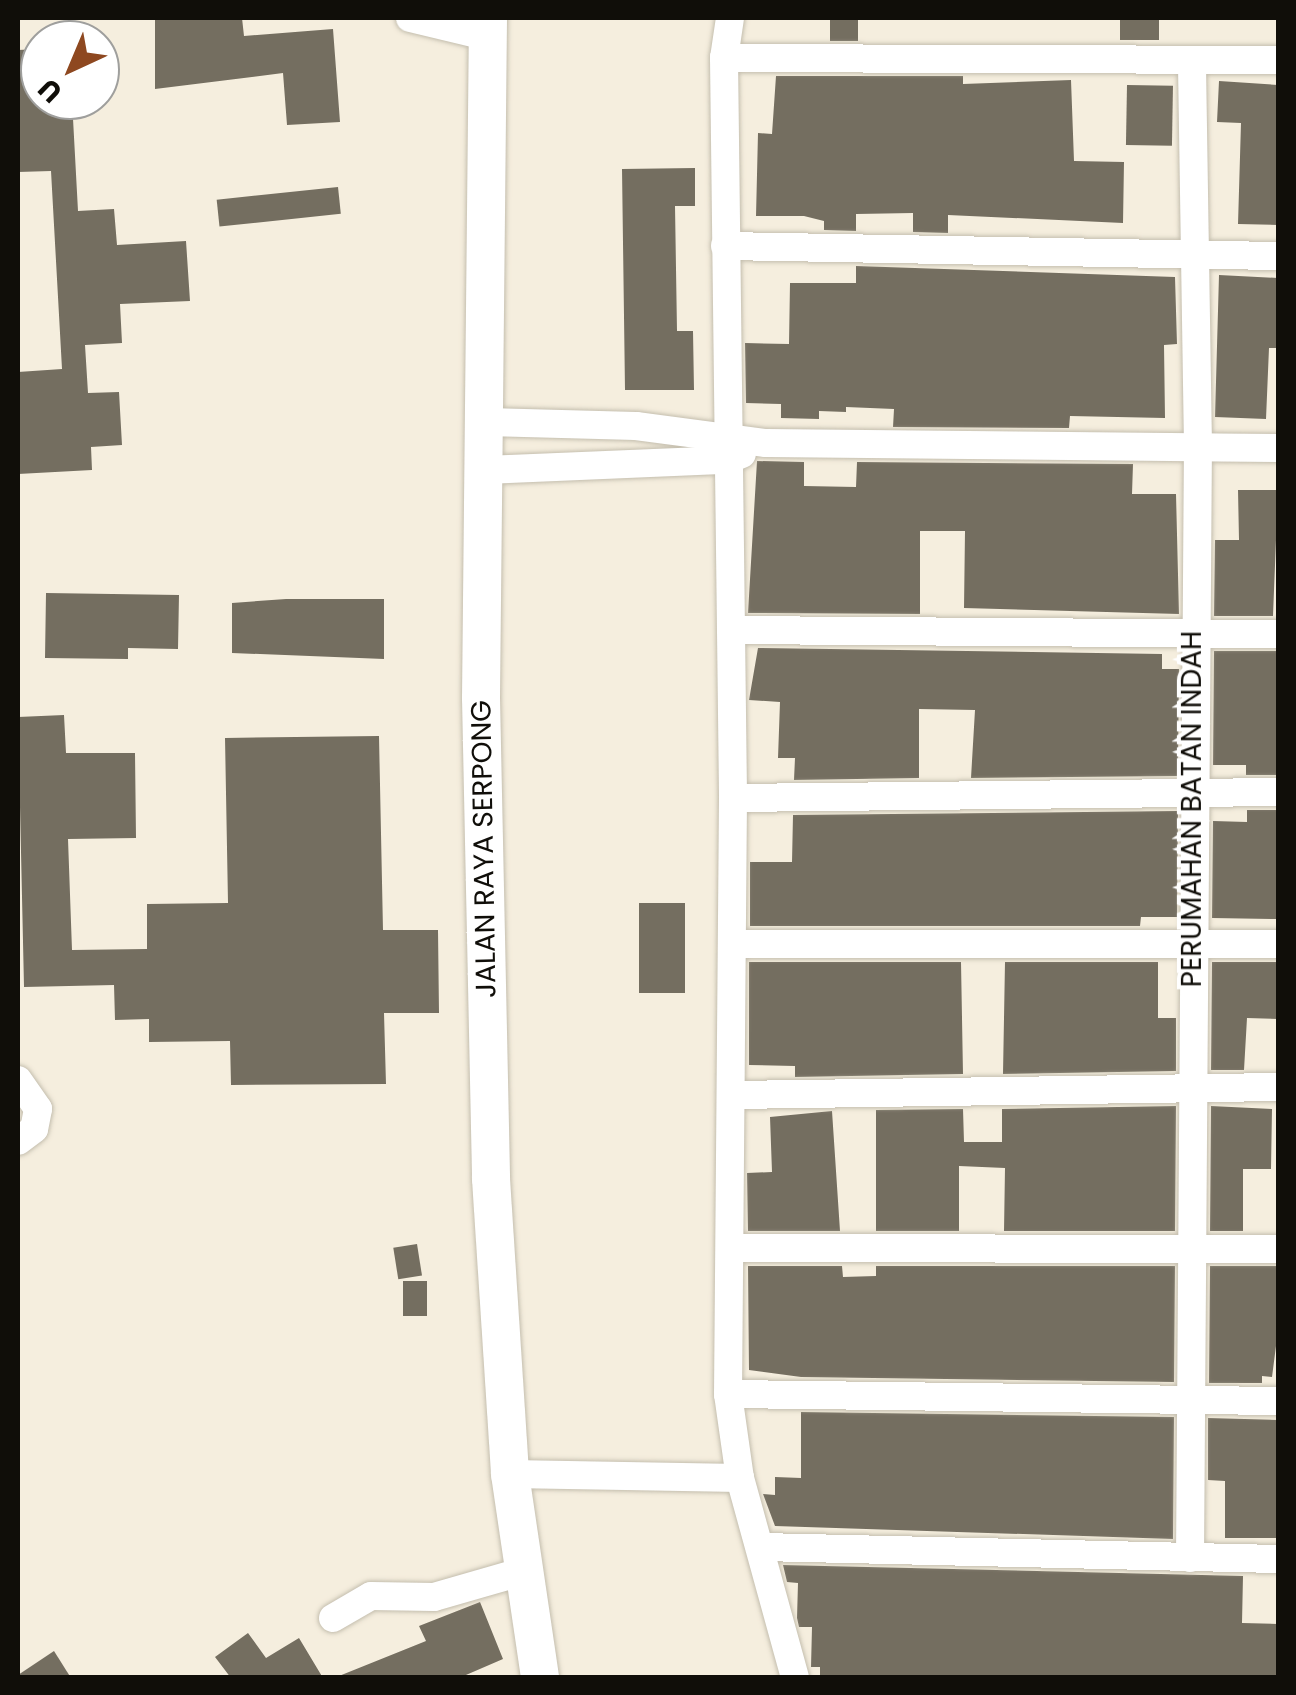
<!DOCTYPE html>
<html>
<head>
<meta charset="utf-8">
<style>
  body { margin:0 }
  #map { position:relative; width:1296px; height:1695px; overflow:hidden; background:#f5eede; font-family:Poppins,sans-serif }
  div>[style] { position:absolute }
  .building>* { inset:0; background:#746e60; transform-origin:0 0 }
  .roads { filter:drop-shadow(0 0 2px #c4beae) drop-shadow(0 0 2px #c4beae) }
  .street>* { height:28px; margin:-14px; padding:0 14px; transform-origin:14px; border-radius:14px; background:#fff }
  .secondary>* { height:38px; margin:-19px; padding:0 19px; transform-origin:19px; border-radius:19px; background:#fff }
  span { translate:-50% -50%; white-space:nowrap; text-align:center; line-height:1.15; -webkit-text-stroke:8px #fff; paint-order:stroke }
  .street-label { font-size:28px; color:#100e09 }
  .frame { position:absolute; inset:0; border:20px solid #100e09; pointer-events:none }
  .north { position:absolute; left:20px; top:20px; width:100px; height:100px; box-sizing:border-box; background:#fff; border:2px solid #9f9f9d; border-radius:50%; rotate:224deg; font-size:28px; font-weight:700; line-height:40px; text-align:center; color:#100e09 }
  .north::after { content:''; display:block; margin:auto; width:35px; height:45px; background:#8e4820; clip-path:polygon(50% 0,100% 100%,50% 72%,0 100%) }
</style>
</head>
<body>
<div id="map">
  <div class="building">
    <div style="clip-path:polygon(155px 18px,242px 18px,244px 36px,333px 29px,340px 122px,287px 125px,283px 73px,155px 89px)"></div>
    <div style="left:830px;top:18px;width:28px;height:23px"></div>
    <div style="left:1120px;top:18px;width:39px;height:22px"></div>
    <div style="clip-path:polygon(40px 49px,40px 100px,72px 100px,78px 211px,114px 209px,117px 245px,186px 241px,190px 301px,120px 304px,122px 343px,85px 345px,88px 393px,119px 392px,122px 445px,91px 447px,92px 470px,18px 474px,18px 372px,62px 369px,51px 171px,18px 172px,18px 50px)"></div>
    <div style="clip-path:polygon(776px 76px,963px 76px,963px 84px,1071px 80px,1074px 161px,1124px 162px,1123px 223px,948px 215px,948px 233px,913px 232px,913px 213px,856px 214px,856px 231px,824px 230px,824px 221px,804px 216px,756px 216px,758px 133px,772px 134px)"></div>
    <div style="clip-path:polygon(1219px 81px,1278px 85px,1278px 225px,1238px 224px,1241px 123px,1217px 122px)"></div>
    <div style="left:1127px;top:85px;width:46px;height:60px;rotate:1deg"></div>
    <div style="clip-path:polygon(695px 168px,695px 206px,675px 206px,677px 331px,693px 331px,694px 390px,625px 390px,622px 169px)"></div>
    <div style="left:338px;top:187px;width:27px;height:122px;rotate:84deg"></div>
    <div style="clip-path:polygon(856px 266px,1175px 277px,1177px 344px,1164px 345px,1165px 418px,1070px 416px,1069px 428px,893px 427px,894px 409px,846px 407px,846px 412px,819px 411px,819px 419px,781px 418px,781px 404px,746px 403px,745px 343px,789px 344px,790px 283px,856px 283px)"></div>
    <div style="clip-path:polygon(1219px 275px,1278px 278px,1278px 348px,1269px 348px,1266px 419px,1215px 417px)"></div>
    <div style="clip-path:polygon(757px 461px,804px 462px,804px 486px,856px 487px,857px 462px,1133px 464px,1132px 494px,1176px 494px,1179px 614px,964px 608px,965px 531px,920px 531px,920px 614px,748px 613px)"></div>
    <div style="clip-path:polygon(1238px 490px,1278px 490px,1273px 616px,1214px 616px,1215px 540px,1239px 540px)"></div>
    <div style="clip-path:polygon(46px 593px,179px 595px,178px 649px,128px 648px,128px 659px,45px 658px)"></div>
    <div style="clip-path:polygon(286px 599px,384px 599px,384px 659px,232px 653px,232px 603px)"></div>
    <div style="clip-path:polygon(758px 648px,1162px 654px,1162px 669px,1179px 669px,1178px 776px,971px 778px,975px 710px,919px 709px,919px 778px,794px 780px,795px 758px,778px 758px,780px 702px,749px 700px)"></div>
    <div style="clip-path:polygon(1214px 651px,1278px 651px,1278px 775px,1246px 775px,1246px 765px,1213px 765px)"></div>
    <div style="clip-path:polygon(64px 715px,66px 753px,135px 753px,136px 838px,68px 839px,72px 950px,147px 949px,147px 904px,228px 903px,225px 738px,379px 736px,383px 930px,438px 930px,439px 1013px,384px 1013px,386px 1084px,231px 1085px,230px 1041px,149px 1042px,149px 1019px,115px 1020px,114px 985px,24px 987px,18px 717px)"></div>
    <div style="clip-path:polygon(1278px 810px,1278px 919px,1212px 918px,1213px 821px,1247px 822px,1247px 810px)"></div>
    <div style="clip-path:polygon(1178px 811px,1177px 917px,1141px 917px,1140px 926px,750px 926px,750px 862px,792px 862px,793px 815px)"></div>
    <div style="left:639px;top:903px;width:46px;height:90px"></div>
    <div style="clip-path:polygon(749px 962px,961px 962px,963px 1074px,795px 1077px,795px 1066px,749px 1065px)"></div>
    <div style="clip-path:polygon(1005px 962px,1158px 962px,1158px 1018px,1176px 1018px,1176px 1071px,1003px 1074px)"></div>
    <div style="clip-path:polygon(1278px 962px,1278px 1019px,1247px 1018px,1244px 1070px,1211px 1070px,1212px 962px)"></div>
    <div style="clip-path:polygon(1176px 1106px,1175px 1231px,1004px 1231px,1005px 1168px,959px 1166px,959px 1231px,876px 1231px,876px 1110px,963px 1109px,964px 1142px,1002px 1142px,1002px 1109px)"></div>
    <div style="clip-path:polygon(1211px 1106px,1272px 1109px,1271px 1169px,1243px 1169px,1243px 1231px,1210px 1231px)"></div>
    <div style="clip-path:polygon(832px 1111px,840px 1231px,748px 1231px,747px 1173px,772px 1172px,770px 1117px)"></div>
    <div style="left:417px;top:1244px;width:32px;height:24px;rotate:81deg"></div>
    <div style="clip-path:polygon(748px 1266px,842px 1266px,843px 1277px,876px 1276px,876px 1266px,1175px 1266px,1174px 1382px,801px 1377px,749px 1370px)"></div>
    <div style="clip-path:polygon(1210px 1266px,1278px 1266px,1276px 1346px,1272px 1377px,1262px 1376px,1262px 1383px,1209px 1383px)"></div>
    <div style="left:403px;top:1281px;width:24px;height:35px"></div>
    <div style="clip-path:polygon(801px 1412px,1174px 1417px,1173px 1539px,775px 1526px,763px 1494px,775px 1495px,775px 1477px,801px 1478px)"></div>
    <div style="clip-path:polygon(1208px 1418px,1278px 1420px,1278px 1538px,1225px 1538px,1225px 1481px,1208px 1480px)"></div>
    <div style="clip-path:polygon(783px 1565px,1243px 1576px,1242px 1623px,1278px 1624px,1278px 1678px,820px 1678px,820px 1667px,811px 1667px,812px 1627px,799px 1627px,797px 1618px,798px 1583px,787px 1582px)"></div>
    <div style="clip-path:polygon(480px 1602px,503px 1659px,459px 1678px,334px 1678px,426px 1641px,419px 1626px)"></div>
    <div style="clip-path:polygon(248px 1633px,266px 1658px,299px 1638px,323px 1678px,231px 1678px,215px 1657px)"></div>
    <div style="clip-path:polygon(54px 1651px,71px 1678px,18px 1678px,18px 1675px)"></div>
  </div>
  <div class="roads">
    <div class="street">
      <div style="left:410px;top:18px;width:77px;rotate:13.5deg"></div>
      <div style="left:730px;top:18px;width:40px;rotate:98.5deg"></div>
      <div style="left:724px;top:58px;width:740px;rotate:89.3deg"></div>
      <div style="left:733px;top:798px;width:596px;rotate:90.48deg"></div>
      <div style="left:728px;top:1394px;width:85px;rotate:81.9deg"></div>
      <div style="left:740px;top:1478px;width:207px;rotate:74.6deg"></div>
      <div style="left:724px;top:58px;width:554px;rotate:0.21deg"></div>
      <div style="left:725px;top:246px;width:553px;rotate:1.04deg"></div>
      <div style="left:487px;top:422px;width:149px;rotate:1.5deg"></div>
      <div style="left:636px;top:426px;width:131px;rotate:7.5deg"></div>
      <div style="left:766px;top:443px;width:512px;rotate:0.56deg"></div>
      <div style="left:485px;top:470px;width:242px;rotate:-2.4deg"></div>
      <div style="left:727px;top:460px;width:16px;rotate:-22deg"></div>
      <div style="left:731px;top:630px;width:547px;rotate:0.42deg"></div>
      <div style="left:733px;top:798px;width:545px;rotate:-0.63deg"></div>
      <div style="left:733px;top:944px;width:545px"></div>
      <div style="left:18px;top:1080px;width:35px;rotate:55deg"></div>
      <div style="left:38px;top:1109px;width:20px;rotate:101deg"></div>
      <div style="left:34px;top:1129px;width:20px;rotate:143deg"></div>
      <div style="left:733px;top:1095px;width:545px;rotate:-0.84deg"></div>
      <div style="left:733px;top:1248px;width:545px;rotate:0.11deg"></div>
      <div style="left:728px;top:1394px;width:550px;rotate:0.73deg"></div>
      <div style="left:510px;top:1474px;width:230px;rotate:1deg"></div>
      <div style="left:761px;top:1547px;width:517px;rotate:1.33deg"></div>
      <div style="left:1190px;top:1558px;width:1111px;rotate:-89.59deg"></div>
      <div style="left:1198px;top:447px;width:387px;rotate:-90.9deg"></div>
      <div style="left:333px;top:1618px;width:44px;rotate:-30.1deg"></div>
      <div style="left:371px;top:1596px;width:63px;rotate:0.9deg"></div>
      <div style="left:434px;top:1597px;width:94px;rotate:-16.1deg"></div>
    </div>
    <div class="secondary">
      <div style="left:488px;top:18px;width:680px;rotate:90.59deg"></div>
      <div style="left:481px;top:698px;width:481px;rotate:88.8deg"></div>
      <div style="left:491px;top:1179px;width:296px;rotate:86.3deg"></div>
      <div style="left:510px;top:1474px;width:206px;rotate:81.6deg"></div>
    </div>
  </div>
  <div class="street-label">
    <span style="left:1192px;top:809px;rotate:-90deg">PERUMAHAN BATAN INDAH</span>
    <span style="left:484px;top:849px;rotate:-91deg">JALAN RAYA SERPONG</span>
  </div>
  <div class="frame"></div>
  <div class="north">U</div>
</div>
</body>
</html>
